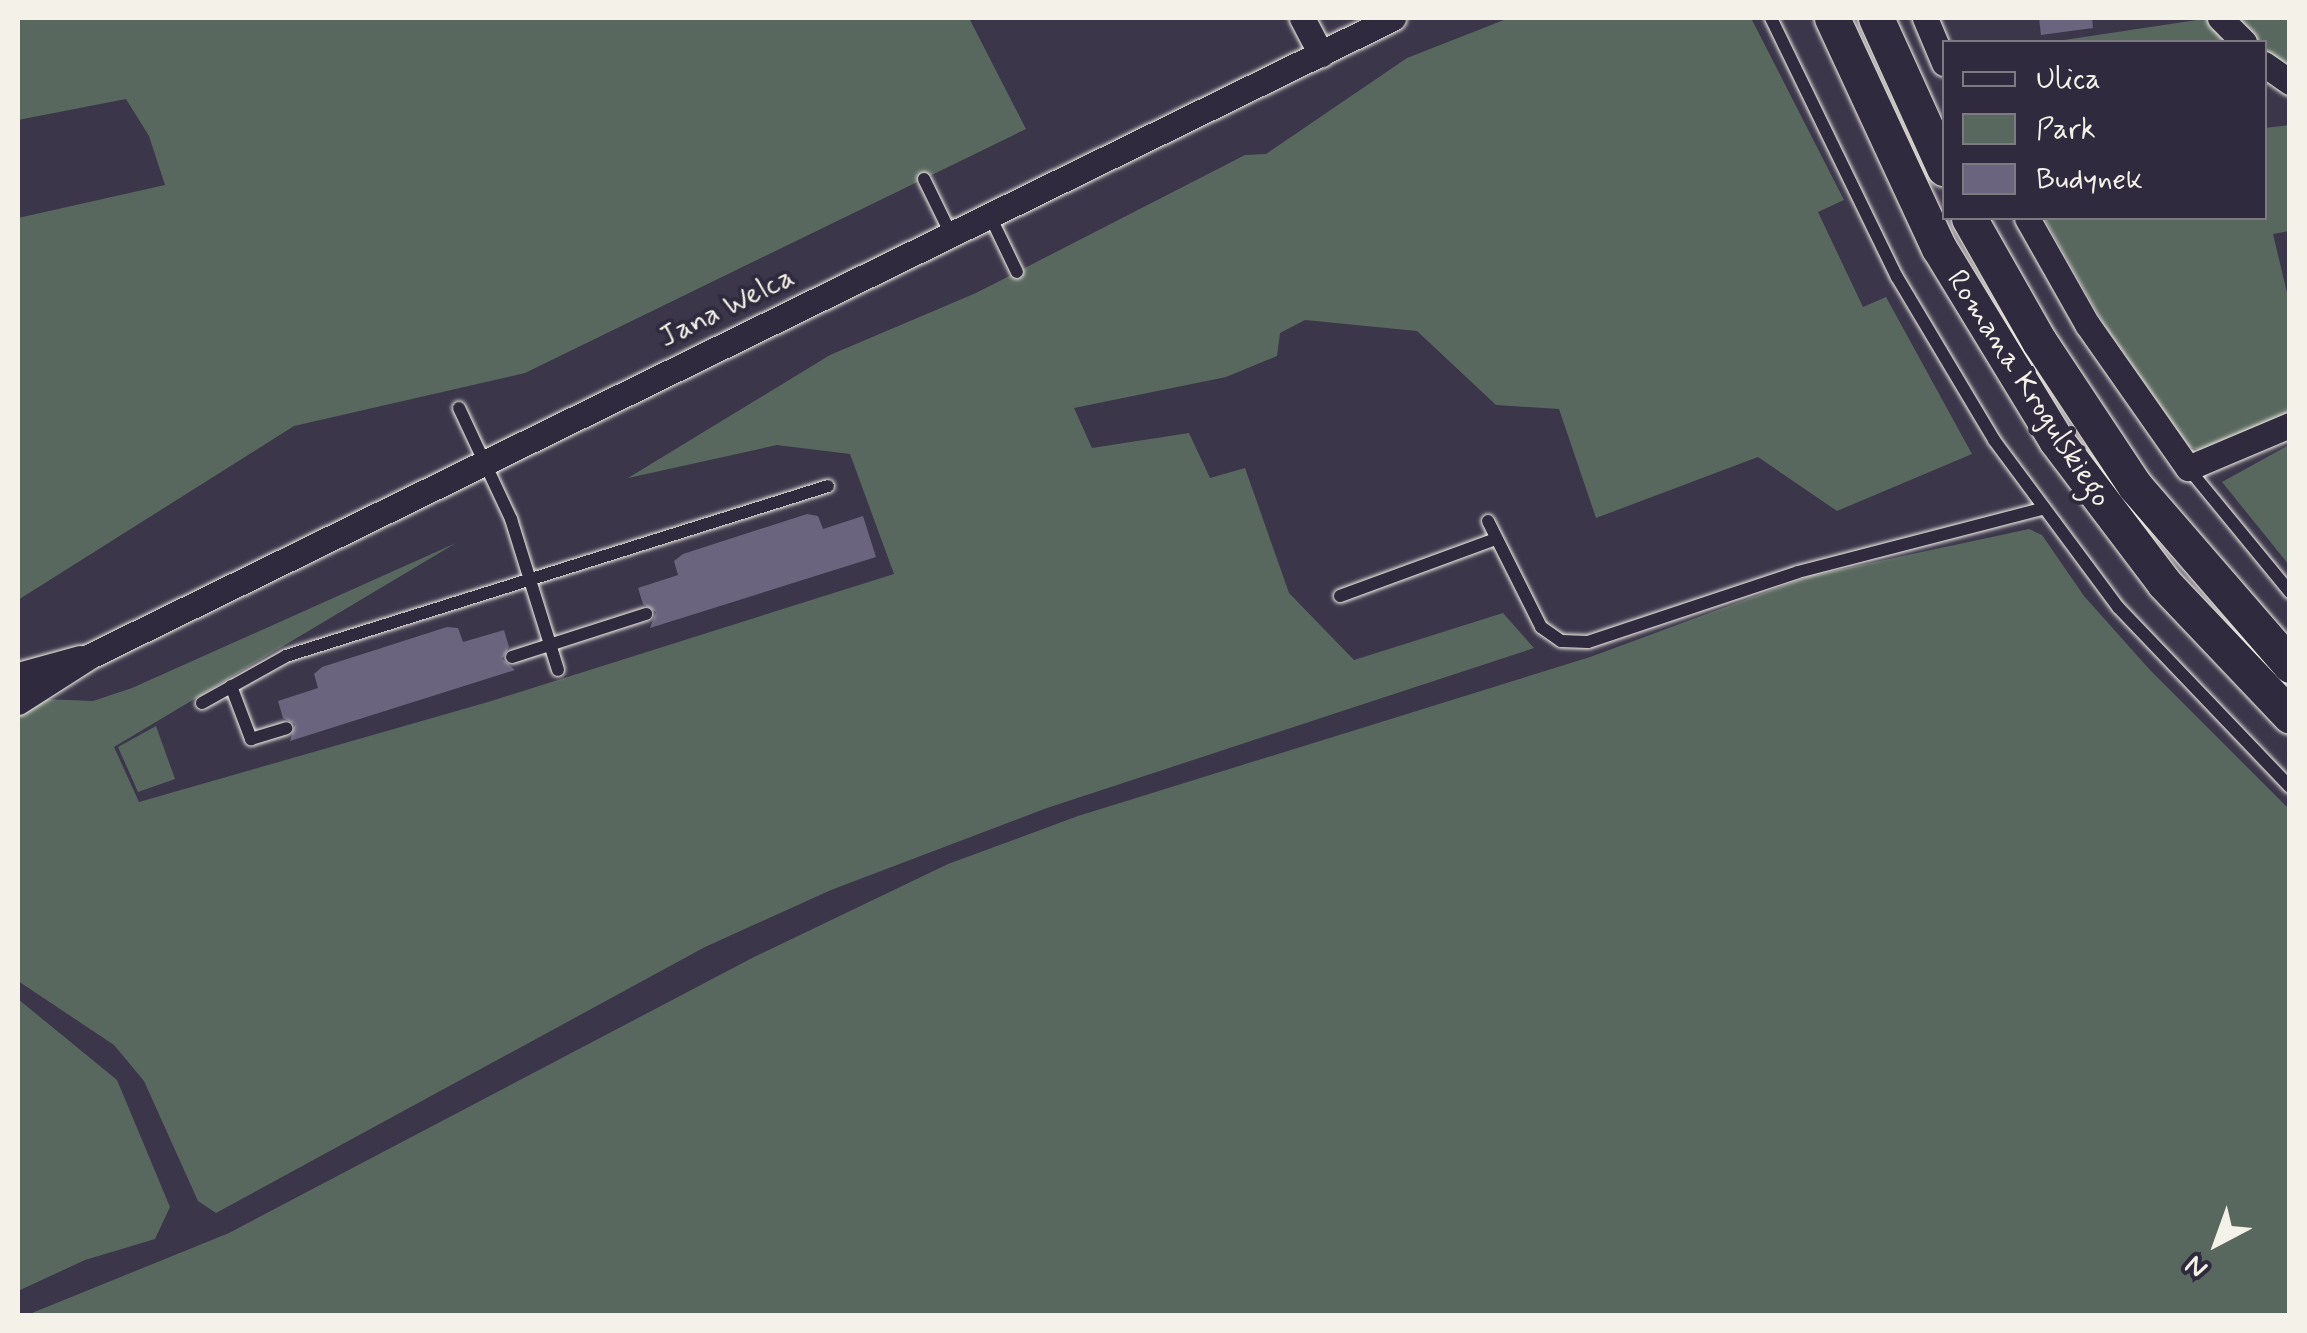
<!DOCTYPE html>
<html>
<head>
<meta charset="utf-8">
<style>
  body { margin:0 }
  #map { position:relative; width:2307px; height:1333px; overflow:hidden; background:#3b364a; font-family:Mynerve,sans-serif }
  div>[style] { position:absolute }
  .green>* { inset:0; background:#59685f }
  .building>* { inset:0; background:#6a647e }
  .roads { filter:drop-shadow(0 0 2px #f4f1e8) drop-shadow(0 0 2px #f4f1e8) }
  .lane>* { height:12px; margin:-6px; padding:0 6px; transform-origin:6px; border-radius:6px; background:#2f2a3d }
  .street>* { height:25px; margin:-12.5px; padding:0 12.5px; transform-origin:12.5px; border-radius:12.5px; background:#2f2a3d }
  .secondary>* { height:35px; margin:-17.5px; padding:0 17.5px; transform-origin:17.5px; border-radius:17.5px; background:#2f2a3d }
  span { translate:-50% -50%; white-space:nowrap; text-align:center; line-height:1.15; -webkit-text-stroke:8px #2f2a3d; paint-order:stroke }
  .street-label { font-size:30px; color:#f4f1e8 }
  .frame { position:absolute; inset:0; border:20px solid #f4f1e8; pointer-events:none }
  .legend { position:absolute; left:1942px; top:40px; width:325px; height:180px; box-sizing:border-box; background:#2f2a3d; border:2px solid #7e7a81; margin:0; padding:12px 18px; list-style:none; font-size:30px; color:#f4f1e8 }
  .legend li { display:flex; align-items:center; gap:20px; height:50px }
  .legend b { width:50px; border:2px solid #7e7a81 }
  .north { position:absolute; left:2167px; top:1193px; width:100px; height:100px; -webkit-text-stroke:8px #2f2a3d; paint-order:stroke; rotate:221deg; font-size:28px; font-weight:700; line-height:40px; text-align:center; color:#f4f1e8 }
  .north::after { content:''; display:block; margin:auto; width:35px; height:45px; background:#f4f1e8; clip-path:polygon(50% 0,100% 100%,50% 72%,0 100%) }
</style>
</head>
<body>
<div id="map">
  <div class="green">
    <div style="clip-path:polygon(18px 18px,969px 18px,1026px 129px,525px 373px,294px 426px,18px 600px,18px 218px,165px 185px,149px 136px,126px 99px,18px 120px)"></div>
    <div style="clip-path:polygon(1509px 18px,1751px 18px,1844px 200px,1818px 212px,1863px 307px,1886px 297px,1972px 454px,1837px 511px,1758px 457px,1596px 518px,1559px 409px,1496px 405px,1417px 331px,1305px 320px,1280px 333px,1277px 356px,1226px 377px,1074px 408px,1092px 448px,1189px 433px,1210px 478px,1245px 468px,1289px 593px,1354px 660px,1503px 613px,1534px 648px,1047px 808px,831px 890px,705px 947px,216px 1213px,198px 1201px,144px 1081px,114px 1045px,18px 981px,18px 712px,43px 699px,93px 701px,132px 688px,456px 543px,114px 747px,139px 802px,488px 702px,894px 574px,850px 454px,777px 445px,628px 478px,830px 355px,976px 293px,1245px 155px,1266px 154px,1407px 58px)"></div>
    <div style="clip-path:polygon(2210px 18px,2234px 42px,2051px 42px)"></div>
    <div style="clip-path:polygon(2230px 18px,2289px 18px,2289px 74px,2265px 53px,2264px 42px,2253px 42px)"></div>
    <div style="clip-path:polygon(2289px 125px,2289px 231px,2273px 234px,2289px 301px,2289px 416px,2205px 452px,2189px 447px,2103px 323px,2044px 218px,2264px 218px,2265px 128px)"></div>
    <div style="clip-path:polygon(2289px 445px,2289px 565px,2222px 482px)"></div>
    <div style="clip-path:polygon(2029px 529px,2042px 535px,2084px 596px,2150px 670px,2289px 809px,2289px 1315px,27px 1315px,229px 1233px,754px 957px,948px 864px,1078px 816px,1590px 657px,1810px 576px)"></div>
    <div style="clip-path:polygon(156px 726px,175px 779px,138px 792px,118px 747px)"></div>
    <div style="clip-path:polygon(18px 999px,117px 1080px,170px 1207px,155px 1239px,85px 1260px,18px 1291px)"></div>
  </div>
  <div class="building">
    <div style="clip-path:polygon(2039px 18px,2092px 18px,2093px 28px,2041px 35px)"></div>
    <div style="clip-path:polygon(807px 514px,818px 516px,823px 529px,863px 516px,876px 557px,650px 628px,656px 612px,643px 604px,638px 588px,678px 575px,674px 561px,683px 554px)"></div>
    <div style="clip-path:polygon(447px 627px,458px 628px,463px 642px,504px 630px,509px 647px,502px 659px,515px 670px,290px 741px,295px 724px,283px 718px,278px 701px,318px 688px,314px 674px,322px 667px)"></div>
  </div>
  <div class="roads">
    <div class="lane">
      <div style="left:1771px;top:18px;width:288px;rotate:64.1deg"></div>
      <div style="left:1897px;top:277px;width:190px;rotate:59.2deg"></div>
      <div style="left:1994px;top:440px;width:208px;rotate:53.4deg"></div>
      <div style="left:2118px;top:607px;width:249px;rotate:46.3deg"></div>
      <div style="left:924px;top:179px;width:61px;rotate:63.9deg"></div>
      <div style="left:990px;top:216px;width:62px;rotate:64.3deg"></div>
      <div style="left:459px;top:408px;width:123px;rotate:64.9deg"></div>
      <div style="left:511px;top:519px;width:158px;rotate:72.7deg"></div>
      <div style="left:2188px;top:468px;width:161px;rotate:50.6deg"></div>
      <div style="left:1488px;top:521px;width:119px;rotate:63.4deg"></div>
      <div style="left:1541px;top:627px;width:24px;rotate:35deg"></div>
      <div style="left:1561px;top:641px;width:27px;rotate:2deg"></div>
      <div style="left:1588px;top:642px;width:221px;rotate:-18.4deg"></div>
      <div style="left:1798px;top:572px;width:252px;rotate:-14.5deg"></div>
      <div style="left:1340px;top:596px;width:166px;rotate:-20.1deg"></div>
      <div style="left:512px;top:657px;width:141px;rotate:-17.8deg"></div>
      <div style="left:231px;top:686px;width:57px;rotate:69.3deg"></div>
      <div style="left:251px;top:739px;width:37px;rotate:-17deg"></div>
      <div style="left:202px;top:703px;width:96px;rotate:-29.2deg"></div>
      <div style="left:286px;top:656px;width:568px;rotate:-17.41deg"></div>
    </div>
    <div class="street">
      <div style="left:1302px;top:18px;width:41px;rotate:62.2deg"></div>
      <div style="left:1925px;top:18px;width:49px;rotate:67.1deg"></div>
      <div style="left:2220px;top:18px;width:34px;rotate:45deg"></div>
      <div style="left:2264px;top:64px;width:32px;rotate:35deg"></div>
      <div style="left:2027px;top:218px;width:122px;rotate:60.5deg"></div>
      <div style="left:2087px;top:324px;width:176px;rotate:55deg"></div>
      <div style="left:2188px;top:468px;width:111px;rotate:-22.9deg"></div>
      <div style="left:18px;top:675px;width:64px;rotate:-15.3deg"></div>
      <div style="left:18px;top:702px;width:85px;rotate:-32.6deg"></div>
      <div style="left:90px;top:656px;width:1451px;rotate:-26.09deg"></div>
    </div>
    <div class="secondary">
      <div style="left:1832px;top:18px;width:254px;rotate:65.1deg"></div>
      <div style="left:1939px;top:248px;width:225px;rotate:58.6deg"></div>
      <div style="left:2056px;top:440px;width:179px;rotate:52.9deg"></div>
      <div style="left:2164px;top:583px;width:183px;rotate:46.5deg"></div>
      <div style="left:1876px;top:18px;width:165px;rotate:65.6deg"></div>
      <div style="left:1969px;top:218px;width:142px;rotate:60.4deg"></div>
      <div style="left:2039px;top:341px;width:174px;rotate:56.5deg"></div>
      <div style="left:2135px;top:486px;width:237px;rotate:49.1deg"></div>
    </div>
  </div>
  <div class="street-label">
    <span style="left:727px;top:308px;rotate:-26deg">Jana Welca</span>
    <span style="left:2028px;top:389px;rotate:57deg">Romana Krogulskiego</span>
  </div>
  <div class="frame"></div>
  <ul class="legend">
  <li><b style="height:12px;background:#2f2a3d"></b>Ulica</li>
  <li><b style="height:28px;background:#59685f"></b>Park</li>
  <li><b style="height:28px;background:#6a647e"></b>Budynek</li>
  </ul>
  <div class="north">N</div>
</div>
</body>
</html>
